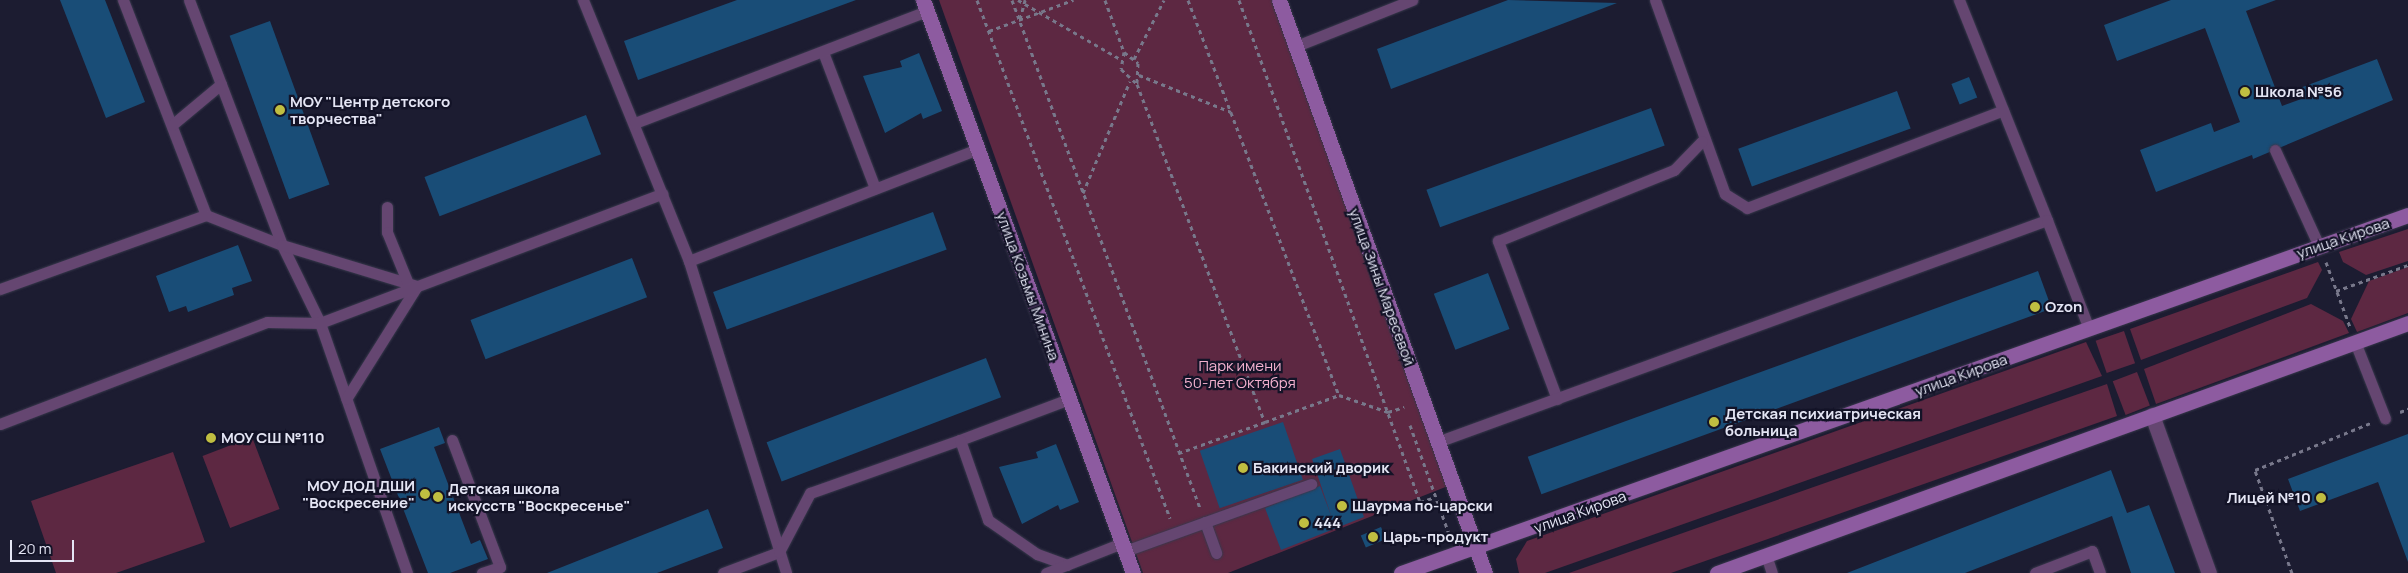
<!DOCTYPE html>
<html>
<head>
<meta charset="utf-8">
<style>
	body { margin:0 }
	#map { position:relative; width:2408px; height:573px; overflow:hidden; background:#1c1c31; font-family:Manrope,sans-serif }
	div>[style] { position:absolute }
	.green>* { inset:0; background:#5d2842; transform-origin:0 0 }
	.building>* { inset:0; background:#194d77; transform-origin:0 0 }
	.path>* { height:3px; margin-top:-1.5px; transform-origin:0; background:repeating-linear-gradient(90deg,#78788b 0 4px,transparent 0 8px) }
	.roads { filter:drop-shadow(0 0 1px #38384c) drop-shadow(0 0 1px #38384c) }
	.lane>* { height:11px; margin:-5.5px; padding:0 5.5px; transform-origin:5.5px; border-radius:5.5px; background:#654671 }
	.street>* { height:15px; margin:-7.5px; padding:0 7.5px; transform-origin:7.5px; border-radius:7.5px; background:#654671 }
	.secondary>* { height:15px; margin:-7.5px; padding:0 7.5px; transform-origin:7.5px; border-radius:7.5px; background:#8d5ba0 }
	.dots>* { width:14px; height:14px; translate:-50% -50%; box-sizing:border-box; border:2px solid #131327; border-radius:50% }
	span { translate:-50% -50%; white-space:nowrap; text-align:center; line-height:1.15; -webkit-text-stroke:4.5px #131327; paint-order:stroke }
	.poi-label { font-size:15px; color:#e4e5f4; font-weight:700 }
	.left { translate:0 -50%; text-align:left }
	.right { translate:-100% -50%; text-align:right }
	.street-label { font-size:15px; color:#e4e5f4 }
	.park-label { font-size:15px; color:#f4b1cf }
	.scale { position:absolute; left:10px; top:540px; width:64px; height:22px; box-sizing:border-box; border:2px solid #e4e5f4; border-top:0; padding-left:6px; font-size:15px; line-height:18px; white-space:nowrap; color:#e4e5f4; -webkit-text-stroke:4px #131327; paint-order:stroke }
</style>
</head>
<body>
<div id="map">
	<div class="green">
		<div style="clip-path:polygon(939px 0,1274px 0,1448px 486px,1228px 573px,1143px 573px)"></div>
		<div style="clip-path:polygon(2408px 229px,2408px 261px,2366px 275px,2343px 262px,2339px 252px)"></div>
		<div style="clip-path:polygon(2318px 262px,2322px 270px,2307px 298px,2141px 360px,2130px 329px)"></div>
		<div style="clip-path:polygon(2408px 267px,2408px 313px,2357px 332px,2351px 319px,2369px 281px)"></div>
		<div style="clip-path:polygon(2311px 304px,2343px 321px,2349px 333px,2156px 404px,2144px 369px)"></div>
		<div style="left:2124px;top:331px;width:34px;height:30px;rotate:71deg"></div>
		<div style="clip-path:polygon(2086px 342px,2102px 376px,1545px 573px,1519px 573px,1516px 559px,1527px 541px)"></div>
		<div style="left:2137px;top:372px;width:36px;height:26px;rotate:69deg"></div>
		<div style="clip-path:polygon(2107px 384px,2117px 416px,1671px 573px,1569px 573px)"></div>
		<div style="left:252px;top:437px;width:77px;height:53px;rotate:69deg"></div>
		<div style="clip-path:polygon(173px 452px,205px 542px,116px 573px,56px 573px,31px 501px)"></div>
	</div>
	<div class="building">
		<div style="clip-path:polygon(60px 0,105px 0,145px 102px,106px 118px)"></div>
		<div style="clip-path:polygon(737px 0,856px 0,638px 80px,624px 41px)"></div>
		<div style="clip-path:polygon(1508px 0,1617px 3px,1391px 89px,1377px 49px)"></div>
		<div style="clip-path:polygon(2171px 0,2276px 0,2246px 11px,2282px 106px,2304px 98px,2300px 88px,2377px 59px,2393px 100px,2253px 159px,2252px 155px,2156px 192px,2140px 150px,2211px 123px,2214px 132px,2240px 122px,2205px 28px,2117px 61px,2104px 25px)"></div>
		<div style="left:270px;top:21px;width:174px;height:43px;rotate:70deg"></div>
		<div style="clip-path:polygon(919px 53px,942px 111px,923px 119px,921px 113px,885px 133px,863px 76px,902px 67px,900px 61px)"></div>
		<div style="left:1969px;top:77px;width:22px;height:19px;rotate:68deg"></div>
		<div style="left:1897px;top:91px;width:40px;height:169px;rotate:70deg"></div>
		<div style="left:1651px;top:108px;width:40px;height:239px;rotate:70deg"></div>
		<div style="left:586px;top:115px;width:42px;height:173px;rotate:69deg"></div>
		<div style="left:933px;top:212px;width:40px;height:234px;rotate:70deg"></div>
		<div style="clip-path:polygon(238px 245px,252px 281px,232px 288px,234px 295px,188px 312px,186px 306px,169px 312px,156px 276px)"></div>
		<div style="left:632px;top:258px;width:42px;height:173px;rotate:69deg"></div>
		<div style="left:2038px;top:271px;width:40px;height:543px;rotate:70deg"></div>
		<div style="left:1488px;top:273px;width:60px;height:58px;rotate:69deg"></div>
		<div style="left:986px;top:358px;width:42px;height:235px;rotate:69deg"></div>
		<div style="left:1283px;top:422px;width:61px;height:88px;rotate:71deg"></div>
		<div style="clip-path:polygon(439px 427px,445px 443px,434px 447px,471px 544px,480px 540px,488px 559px,450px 573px,428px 573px,380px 449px)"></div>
		<div style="clip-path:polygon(2408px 434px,2408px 562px,2378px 482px,2300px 511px,2288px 479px)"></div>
		<div style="clip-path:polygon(1056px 444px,1079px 502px,1060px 510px,1058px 505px,1022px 524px,999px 467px,1038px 458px,1036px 452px)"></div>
		<div style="clip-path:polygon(1340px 449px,1364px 517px,1281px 550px,1265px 508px,1320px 486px,1332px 518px,1312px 459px)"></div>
		<div style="clip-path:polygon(2111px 470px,2127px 513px,2149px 505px,2175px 573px,2131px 573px,2112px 516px,1965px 573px,1847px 573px)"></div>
		<div style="clip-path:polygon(708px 509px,723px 548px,657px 573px,547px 573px)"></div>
		<div style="left:1381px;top:527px;width:13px;height:22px;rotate:67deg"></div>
	</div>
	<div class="path">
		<div style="left:977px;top:0;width:553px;rotate:69.57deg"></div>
		<div style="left:1012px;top:0;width:542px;rotate:69.69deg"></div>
		<div style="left:1018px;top:0;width:118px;rotate:30deg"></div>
		<div style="left:1105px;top:0;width:55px;rotate:69.9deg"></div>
		<div style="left:1124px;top:52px;width:18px;rotate:38deg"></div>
		<div style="left:1138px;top:63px;width:21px;rotate:93deg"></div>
		<div style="left:1137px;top:84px;width:361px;rotate:69.3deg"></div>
		<div style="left:1265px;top:422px;width:91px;rotate:160.2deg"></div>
		<div style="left:1188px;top:0;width:423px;rotate:69.1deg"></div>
		<div style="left:1239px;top:0;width:534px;rotate:70.17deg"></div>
		<div style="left:1420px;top:502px;width:16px;rotate:-18deg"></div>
		<div style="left:1020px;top:19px;width:20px;rotate:-75deg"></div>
		<div style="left:989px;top:31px;width:90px;rotate:-20.3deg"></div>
		<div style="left:1124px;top:52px;width:17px;rotate:100deg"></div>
		<div style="left:1121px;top:69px;width:22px;rotate:43deg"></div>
		<div style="left:1134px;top:59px;width:66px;rotate:-63deg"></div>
		<div style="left:1139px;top:75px;width:99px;rotate:21.9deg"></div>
		<div style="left:1083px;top:193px;width:121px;rotate:-67.2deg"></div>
		<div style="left:2326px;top:262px;width:69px;rotate:69.7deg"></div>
		<div style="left:2336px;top:291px;width:77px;rotate:-19.9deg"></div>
		<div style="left:2400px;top:412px;width:9px;rotate:-21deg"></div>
		<div style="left:1265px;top:422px;width:79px;rotate:-20deg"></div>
		<div style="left:1339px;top:395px;width:52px;rotate:19.1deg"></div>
		<div style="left:1388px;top:412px;width:17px;rotate:-17deg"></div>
		<div style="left:1410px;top:425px;width:119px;rotate:70.3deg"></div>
		<div style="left:2292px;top:573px;width:109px;rotate:-109.8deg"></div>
		<div style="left:2255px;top:470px;width:125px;rotate:-22.1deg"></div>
	</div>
	<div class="roads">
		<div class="lane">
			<div style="left:123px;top:0;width:230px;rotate:68.9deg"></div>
			<div style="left:206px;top:215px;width:82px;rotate:21.5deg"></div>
			<div style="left:282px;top:245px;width:87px;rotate:64deg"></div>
			<div style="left:320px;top:323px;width:265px;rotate:70.8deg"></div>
			<div style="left:189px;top:0;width:262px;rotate:69.2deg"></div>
			<div style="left:282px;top:245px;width:141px;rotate:16.9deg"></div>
			<div style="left:417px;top:286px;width:133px;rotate:122.1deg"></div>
			<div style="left:583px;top:0;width:282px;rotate:67.9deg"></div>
			<div style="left:689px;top:261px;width:327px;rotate:72.7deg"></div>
			<div style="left:1655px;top:0;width:206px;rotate:70.2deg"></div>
			<div style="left:1725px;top:194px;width:26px;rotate:32deg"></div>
			<div style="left:1747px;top:208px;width:274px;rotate:-20.9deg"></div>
			<div style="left:1959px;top:0;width:237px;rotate:68.2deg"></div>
			<div style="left:1296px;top:46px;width:125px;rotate:-21.6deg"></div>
			<div style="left:823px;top:52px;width:146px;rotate:69.1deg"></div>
			<div style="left:635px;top:123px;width:313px;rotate:-21deg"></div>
			<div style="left:172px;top:125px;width:64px;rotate:-39.9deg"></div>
			<div style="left:2275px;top:150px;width:106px;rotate:65.4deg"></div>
			<div style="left:387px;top:207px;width:25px;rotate:90deg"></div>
			<div style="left:387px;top:232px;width:58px;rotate:67.8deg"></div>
			<div style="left:689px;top:261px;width:310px;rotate:-21.2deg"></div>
			<div style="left:0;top:289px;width:219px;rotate:-19.8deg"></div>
			<div style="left:2355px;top:342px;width:82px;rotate:68.5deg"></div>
			<div style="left:1557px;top:399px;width:169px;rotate:-110.5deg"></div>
			<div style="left:1498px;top:241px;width:190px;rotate:-22deg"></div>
			<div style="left:1674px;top:170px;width:40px;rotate:-46deg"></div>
			<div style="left:0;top:424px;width:286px;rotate:-20.9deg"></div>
			<div style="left:267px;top:322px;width:53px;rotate:1.1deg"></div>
			<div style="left:320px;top:323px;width:366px;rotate:-20.7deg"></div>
			<div style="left:452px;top:440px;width:136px;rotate:69.3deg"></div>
			<div style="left:500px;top:567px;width:19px;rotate:162deg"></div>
			<div style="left:960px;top:440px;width:116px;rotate:-20.6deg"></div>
			<div style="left:1437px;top:442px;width:649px;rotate:-20deg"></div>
			<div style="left:2047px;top:220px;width:117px;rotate:68.9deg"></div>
			<div style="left:1205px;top:522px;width:33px;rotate:70deg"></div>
			<div style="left:1125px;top:551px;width:198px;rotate:-19.8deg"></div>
			<div style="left:1766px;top:555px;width:19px;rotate:72deg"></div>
			<div style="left:723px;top:573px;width:60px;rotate:-20.6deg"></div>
			<div style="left:779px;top:552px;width:67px;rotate:-62.3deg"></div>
			<div style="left:810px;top:493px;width:159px;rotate:-19.5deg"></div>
			<div style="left:960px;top:440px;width:85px;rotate:70.7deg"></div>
			<div style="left:988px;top:520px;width:60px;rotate:34.8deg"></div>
			<div style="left:1037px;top:554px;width:32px;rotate:20deg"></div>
			<div style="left:1046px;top:573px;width:82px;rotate:-21.5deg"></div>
			<div style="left:2035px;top:573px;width:61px;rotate:-21.1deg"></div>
			<div style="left:2092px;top:551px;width:23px;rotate:70deg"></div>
		</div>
		<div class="street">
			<div style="left:2152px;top:415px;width:168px;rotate:70.2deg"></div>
		</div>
		<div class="secondary">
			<div style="left:923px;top:0;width:610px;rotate:69.87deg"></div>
			<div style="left:1279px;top:0;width:609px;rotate:70.23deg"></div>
			<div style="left:1401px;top:573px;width:1069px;rotate:-19.57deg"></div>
			<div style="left:1717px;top:573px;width:735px;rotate:-19.89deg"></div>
		</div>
	</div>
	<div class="dots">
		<div style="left:2245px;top:92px;background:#c0be41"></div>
		<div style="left:280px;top:110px;background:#c0be41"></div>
		<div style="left:2035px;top:307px;background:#c0be41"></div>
		<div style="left:1714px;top:422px;background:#c0be41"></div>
		<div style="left:211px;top:438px;background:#c0be41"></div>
		<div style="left:1243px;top:468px;background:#c0be41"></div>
		<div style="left:425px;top:494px;background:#c0be41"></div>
		<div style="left:438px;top:497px;background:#c0be41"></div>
		<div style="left:2321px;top:498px;background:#c0be41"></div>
		<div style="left:1342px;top:506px;background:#c0be41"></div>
		<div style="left:1304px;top:523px;background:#c0be41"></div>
		<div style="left:1373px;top:537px;background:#c0be41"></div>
	</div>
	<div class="poi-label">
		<span class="left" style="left:2255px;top:92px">Школа №56</span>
		<span class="left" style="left:290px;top:110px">МОУ "Центр детского<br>творчества"</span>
		<span class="left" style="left:2045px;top:307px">Ozon</span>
		<span class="left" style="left:1725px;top:422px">Детская психиатрическая<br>больница</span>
		<span class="left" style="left:221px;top:438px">МОУ СШ №110</span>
		<span class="left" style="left:1253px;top:468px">Бакинский дворик</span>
		<span class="right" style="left:415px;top:494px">МОУ ДОД ДШИ<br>"Воскресение"</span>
		<span class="left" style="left:448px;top:497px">Детская школа<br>искусств "Воскресенье"</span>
		<span class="right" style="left:2311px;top:498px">Лицей №10</span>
		<span class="left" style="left:1352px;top:506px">Шаурма по-царски</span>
		<span class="left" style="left:1314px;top:523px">444</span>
		<span class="left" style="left:1383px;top:537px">Царь-продукт</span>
	</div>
	<div class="street-label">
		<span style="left:2343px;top:238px;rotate:-19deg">улица Кирова</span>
		<span style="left:1028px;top:286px;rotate:70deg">улица Козьмы Минина</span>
		<span style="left:1382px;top:287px;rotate:70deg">улица Зины Маресевой</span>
		<span style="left:1961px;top:375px;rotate:-20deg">улица Кирова</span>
		<span style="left:1580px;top:512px;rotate:-20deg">улица Кирова</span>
	</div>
	<div class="park-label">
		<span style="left:1240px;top:374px">Парк имени<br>50-лет Октября</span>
	</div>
	<div class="scale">20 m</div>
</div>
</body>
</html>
